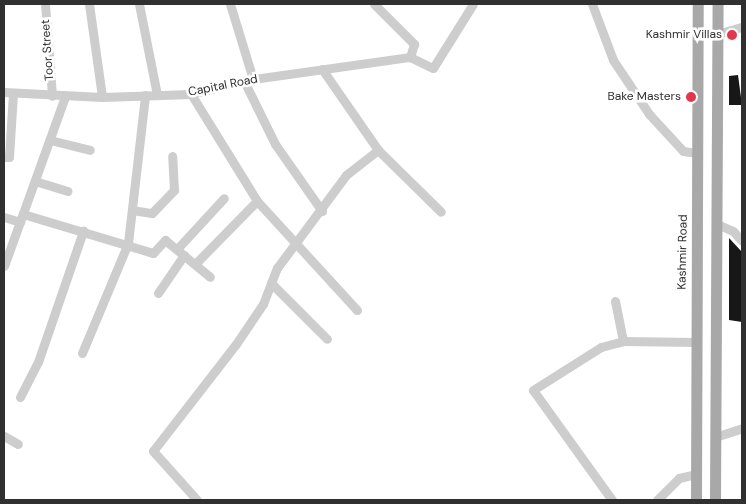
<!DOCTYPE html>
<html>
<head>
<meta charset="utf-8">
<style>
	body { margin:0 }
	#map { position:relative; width:746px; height:504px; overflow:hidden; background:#fff; font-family:"DM Sans",sans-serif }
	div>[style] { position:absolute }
	.building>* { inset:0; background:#171717 }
	.minor>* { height:9px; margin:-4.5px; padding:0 4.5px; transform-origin:4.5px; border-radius:4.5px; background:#cdcdcd }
	.major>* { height:11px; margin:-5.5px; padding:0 5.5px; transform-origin:5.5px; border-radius:5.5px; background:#a8a8a8 }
	.dots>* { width:14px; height:14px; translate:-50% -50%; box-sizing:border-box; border:2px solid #fff; border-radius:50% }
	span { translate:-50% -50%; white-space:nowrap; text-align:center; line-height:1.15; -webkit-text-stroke:5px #fff; paint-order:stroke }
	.poi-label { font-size:12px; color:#303030 }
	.right { translate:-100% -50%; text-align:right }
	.street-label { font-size:12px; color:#303030 }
	.frame { position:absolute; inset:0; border:5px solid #303030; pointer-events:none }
</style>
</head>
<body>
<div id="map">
	<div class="building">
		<div style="clip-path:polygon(738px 75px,742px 105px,729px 105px,729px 76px)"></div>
		<div style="clip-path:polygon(729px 238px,742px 252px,742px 322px,729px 320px)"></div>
	</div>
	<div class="minor">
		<div style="left:45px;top:4px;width:92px;rotate:85.6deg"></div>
		<div style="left:89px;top:4px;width:94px;rotate:82deg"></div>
		<div style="left:139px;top:4px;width:93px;rotate:78.8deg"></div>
		<div style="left:230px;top:4px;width:78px;rotate:73deg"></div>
		<div style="left:374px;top:4px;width:57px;rotate:45deg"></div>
		<div style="left:414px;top:44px;width:14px;rotate:107deg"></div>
		<div style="left:592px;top:4px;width:60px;rotate:69.4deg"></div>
		<div style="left:613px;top:60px;width:65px;rotate:56.3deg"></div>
		<div style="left:649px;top:114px;width:50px;rotate:47.4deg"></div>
		<div style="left:683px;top:151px;width:15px;rotate:8deg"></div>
		<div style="left:717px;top:34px;width:26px;rotate:-16deg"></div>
		<div style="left:410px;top:57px;width:25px;rotate:26deg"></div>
		<div style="left:433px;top:68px;width:75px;rotate:-58deg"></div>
		<div style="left:322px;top:69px;width:98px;rotate:55.3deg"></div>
		<div style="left:378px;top:150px;width:88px;rotate:44.5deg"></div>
		<div style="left:244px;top:81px;width:70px;rotate:63.8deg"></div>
		<div style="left:275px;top:144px;width:82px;rotate:55deg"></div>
		<div style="left:4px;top:92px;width:98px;rotate:2.9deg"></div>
		<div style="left:102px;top:97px;width:89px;rotate:-1.9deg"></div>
		<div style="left:191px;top:94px;width:64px;rotate:-13.6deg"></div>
		<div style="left:253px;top:79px;width:159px;rotate:-8deg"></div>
		<div style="left:191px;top:94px;width:126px;rotate:58.3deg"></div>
		<div style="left:257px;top:201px;width:148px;rotate:47.5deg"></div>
		<div style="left:50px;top:140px;width:41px;rotate:14deg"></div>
		<div style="left:4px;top:157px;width:5px"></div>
		<div style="left:9px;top:157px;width:64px;rotate:-86.4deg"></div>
		<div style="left:35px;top:181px;width:34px;rotate:17deg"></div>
		<div style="left:132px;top:210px;width:20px;rotate:9deg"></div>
		<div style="left:152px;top:213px;width:32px;rotate:-46deg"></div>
		<div style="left:174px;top:190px;width:34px;rotate:-93deg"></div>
		<div style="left:23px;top:214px;width:136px;rotate:16.7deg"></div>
		<div style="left:153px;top:253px;width:18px;rotate:-47deg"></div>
		<div style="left:165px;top:240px;width:58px;rotate:39.4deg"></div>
		<div style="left:4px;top:217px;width:17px;rotate:17deg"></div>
		<div style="left:717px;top:224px;width:17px;rotate:24deg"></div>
		<div style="left:733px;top:231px;width:13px;rotate:48deg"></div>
		<div style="left:177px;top:249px;width:69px;rotate:-47.3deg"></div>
		<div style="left:195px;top:264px;width:88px;rotate:-45.5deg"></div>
		<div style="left:4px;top:266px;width:180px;rotate:-70.2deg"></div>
		<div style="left:271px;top:283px;width:79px;rotate:45deg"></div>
		<div style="left:158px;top:293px;width:46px;rotate:-55.6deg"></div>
		<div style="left:615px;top:301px;width:41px;rotate:78.7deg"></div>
		<div style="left:82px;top:353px;width:119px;rotate:-67.3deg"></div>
		<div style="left:128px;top:243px;width:149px;rotate:-83.4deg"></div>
		<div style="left:20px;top:397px;width:39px;rotate:-63deg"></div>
		<div style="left:38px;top:362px;width:139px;rotate:-71deg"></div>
		<div style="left:4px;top:436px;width:16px;rotate:30deg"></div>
		<div style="left:715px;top:437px;width:28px;rotate:-18deg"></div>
		<div style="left:197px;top:500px;width:66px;rotate:-131.9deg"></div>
		<div style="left:153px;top:451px;width:135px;rotate:-52.2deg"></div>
		<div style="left:236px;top:344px;width:48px;rotate:-56deg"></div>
		<div style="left:263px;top:304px;width:39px;rotate:-69deg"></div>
		<div style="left:277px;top:268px;width:116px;rotate:-53.4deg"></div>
		<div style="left:346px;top:175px;width:41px;rotate:-38deg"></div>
		<div style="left:612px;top:500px;width:135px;rotate:-125.7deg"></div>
		<div style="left:533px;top:390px;width:80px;rotate:-32.3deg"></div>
		<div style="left:601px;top:347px;width:23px;rotate:-15deg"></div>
		<div style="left:623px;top:341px;width:73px;rotate:0.8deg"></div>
		<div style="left:657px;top:500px;width:31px;rotate:-45deg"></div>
		<div style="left:679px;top:478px;width:17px;rotate:-13deg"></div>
	</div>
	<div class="major">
		<div style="left:696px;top:500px;width:496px;rotate:-89.8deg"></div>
		<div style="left:715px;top:500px;width:496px;rotate:-89.7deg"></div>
	</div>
	<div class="dots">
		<div style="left:732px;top:35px;background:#e3354e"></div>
		<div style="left:691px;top:97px;background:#e3354e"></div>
	</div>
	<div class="poi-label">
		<span class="right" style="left:722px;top:35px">Kashmir Villas</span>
		<span class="right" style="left:681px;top:97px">Bake Masters</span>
	</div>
	<div class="street-label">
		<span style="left:48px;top:50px;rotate:-94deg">Toor Street</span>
		<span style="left:223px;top:86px;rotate:-11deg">Capital Road</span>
		<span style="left:683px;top:252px;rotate:-89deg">Kashmir Road</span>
	</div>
	<div class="frame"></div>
</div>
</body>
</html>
